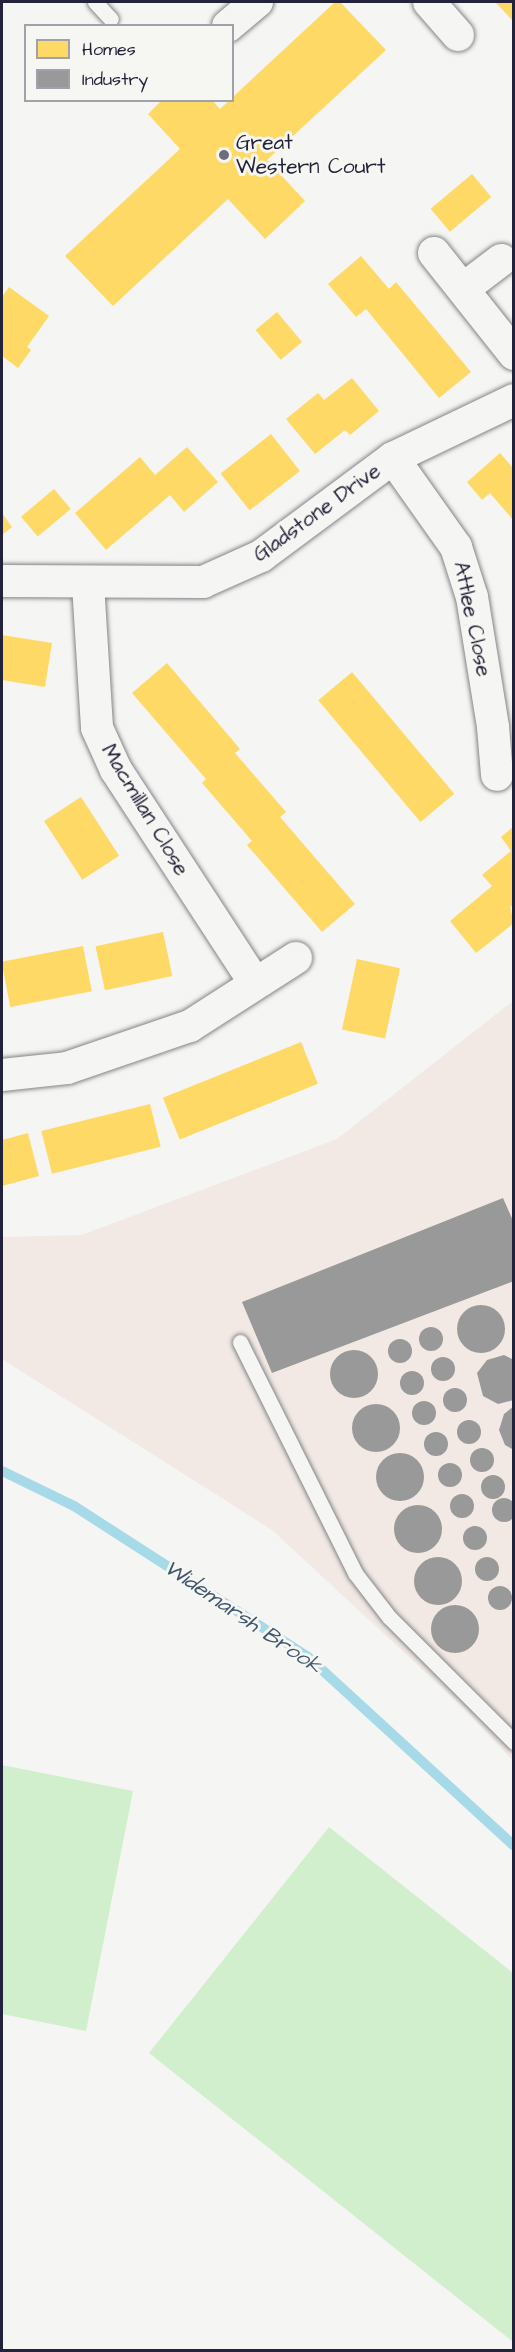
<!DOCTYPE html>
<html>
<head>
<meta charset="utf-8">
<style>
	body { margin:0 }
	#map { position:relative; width:515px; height:2352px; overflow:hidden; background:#f5f5f3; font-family:"Architects Daughter",sans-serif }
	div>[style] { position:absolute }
	.built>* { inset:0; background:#f2e9e4 }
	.green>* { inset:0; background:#d1efcc }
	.homes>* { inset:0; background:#ffd966; transform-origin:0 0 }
	.industry>* { inset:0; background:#999 }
	.round { border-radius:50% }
	.stream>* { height:10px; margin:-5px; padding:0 5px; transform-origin:5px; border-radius:5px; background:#a7dae9 }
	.roads { filter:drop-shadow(0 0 2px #858589) drop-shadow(0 0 2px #858589) }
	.lane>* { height:15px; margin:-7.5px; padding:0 7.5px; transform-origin:7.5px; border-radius:7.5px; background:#f5f5f3 }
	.street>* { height:32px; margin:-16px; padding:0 16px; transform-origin:16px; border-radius:16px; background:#f5f5f3 }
	.dots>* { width:16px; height:16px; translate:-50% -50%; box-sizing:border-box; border:3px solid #f6f6f2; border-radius:50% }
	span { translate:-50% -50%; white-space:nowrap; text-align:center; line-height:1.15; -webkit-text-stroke:6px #f6f6f2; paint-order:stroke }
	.poi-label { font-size:21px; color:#22223b }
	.left { translate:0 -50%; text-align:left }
	.street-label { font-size:21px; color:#22223b }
	.water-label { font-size:22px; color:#40566e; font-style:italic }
	.frame { position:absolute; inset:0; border:3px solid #22223b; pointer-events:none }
	.legend { position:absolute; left:24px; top:24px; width:210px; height:78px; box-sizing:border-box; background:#f6f6f2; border:2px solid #a1a1a9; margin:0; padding:8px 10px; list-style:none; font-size:18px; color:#22223b }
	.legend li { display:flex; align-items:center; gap:12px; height:30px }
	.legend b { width:30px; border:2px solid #a1a1a9 }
</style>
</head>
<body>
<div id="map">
	<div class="built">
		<div style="clip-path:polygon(513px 1001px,513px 1761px,465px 1709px,272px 1530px,2px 1359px,2px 1237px,82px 1235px,337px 1139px)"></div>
	</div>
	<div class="green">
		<div style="clip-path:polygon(2px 1765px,133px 1791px,86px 2031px,2px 2014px)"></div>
		<div style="clip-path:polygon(329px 1827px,513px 1973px,513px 2342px,149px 2053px)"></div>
	</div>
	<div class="homes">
		<div style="clip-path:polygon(335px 2px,340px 2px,386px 50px,267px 160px,305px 201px,265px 239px,228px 199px,113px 306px,65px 256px,180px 149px,148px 114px,162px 100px,212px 100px,220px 109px)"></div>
		<div style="clip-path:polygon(495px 2px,514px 2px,514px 22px)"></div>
		<div style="left:472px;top:174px;width:30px;height:54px;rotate:50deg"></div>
		<div style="clip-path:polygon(361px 256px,389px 289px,396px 282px,471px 372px,439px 398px,366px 309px,356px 317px,328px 284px)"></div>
		<div style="clip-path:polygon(9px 287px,49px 316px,27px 347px,31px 350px,18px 368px,2px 356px,2px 297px)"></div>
		<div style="left:277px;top:312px;width:39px;height:28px;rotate:50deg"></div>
		<div style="clip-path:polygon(352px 378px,379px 411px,350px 435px,345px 430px,315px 454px,286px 419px,318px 393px,324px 400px)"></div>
		<div style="left:271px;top:434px;width:47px;height:64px;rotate:52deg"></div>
		<div style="clip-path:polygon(187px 447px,218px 482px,184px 512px,170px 495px,106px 550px,75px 513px,140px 457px,155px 475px)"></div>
		<div style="clip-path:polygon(500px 453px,514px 469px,514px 521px,490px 493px,482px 500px,467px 482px)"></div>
		<div style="left:54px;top:489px;width:26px;height:43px;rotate:50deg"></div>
		<div style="clip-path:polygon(2px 513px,12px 527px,2px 535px)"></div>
		<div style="clip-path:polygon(2px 635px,52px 643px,45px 687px,2px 680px)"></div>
		<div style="clip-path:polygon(167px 663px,240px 749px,235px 753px,286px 812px,280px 817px,355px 904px,322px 932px,247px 845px,252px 841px,202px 783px,206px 779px,132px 693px)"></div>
		<div style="left:352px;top:672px;width:159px;height:44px;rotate:50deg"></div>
		<div style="left:81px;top:797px;width:70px;height:44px;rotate:57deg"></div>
		<div style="clip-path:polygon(514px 826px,514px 904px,510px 907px,514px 923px,476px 953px,450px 921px,492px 886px,482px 875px,511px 851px,501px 837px)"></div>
		<div style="left:163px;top:932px;width:45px;height:69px;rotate:78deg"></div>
		<div style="left:83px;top:946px;width:46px;height:83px;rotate:79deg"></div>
		<div style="left:357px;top:959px;width:44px;height:72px;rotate:12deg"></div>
		<div style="left:301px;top:1042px;width:45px;height:149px;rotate:68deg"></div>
		<div style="left:150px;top:1104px;width:44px;height:112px;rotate:76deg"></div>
		<div style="clip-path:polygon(28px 1133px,39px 1176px,2px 1186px,2px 1140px)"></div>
	</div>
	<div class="industry">
		<div style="clip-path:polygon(503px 1198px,514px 1223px,514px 1281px,272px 1373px,242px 1302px)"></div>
		<div class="round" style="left:457px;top:1305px;width:48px;height:48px"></div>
		<div class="round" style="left:419px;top:1327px;width:24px;height:24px"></div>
		<div class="round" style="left:388px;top:1339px;width:24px;height:24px"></div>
		<div class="round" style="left:330px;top:1350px;width:48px;height:48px"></div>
		<div style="clip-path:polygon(504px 1355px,514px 1360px,514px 1400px,498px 1404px,483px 1396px,477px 1373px,487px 1360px)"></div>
		<div class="round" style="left:431px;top:1357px;width:24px;height:24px"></div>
		<div class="round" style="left:400px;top:1371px;width:24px;height:24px"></div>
		<div class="round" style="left:443px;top:1388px;width:24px;height:24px"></div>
		<div class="round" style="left:412px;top:1401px;width:24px;height:24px"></div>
		<div class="round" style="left:352px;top:1404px;width:48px;height:48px"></div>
		<div style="clip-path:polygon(514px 1406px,514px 1450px,505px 1445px,499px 1430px,504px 1414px)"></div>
		<div class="round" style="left:457px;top:1420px;width:24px;height:24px"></div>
		<div class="round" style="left:424px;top:1432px;width:24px;height:24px"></div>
		<div class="round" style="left:470px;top:1448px;width:24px;height:24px"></div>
		<div class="round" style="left:376px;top:1453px;width:48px;height:48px"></div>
		<div class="round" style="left:438px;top:1463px;width:24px;height:24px"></div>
		<div class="round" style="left:481px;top:1475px;width:24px;height:24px"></div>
		<div class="round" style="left:450px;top:1494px;width:24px;height:24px"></div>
		<div class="round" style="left:492px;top:1498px;width:24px;height:24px"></div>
		<div class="round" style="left:394px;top:1505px;width:48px;height:48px"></div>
		<div class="round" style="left:463px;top:1526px;width:24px;height:24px"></div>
		<div class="round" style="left:475px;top:1557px;width:24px;height:24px"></div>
		<div class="round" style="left:414px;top:1557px;width:48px;height:48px"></div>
		<div class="round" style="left:488px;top:1586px;width:24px;height:24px"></div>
		<div class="round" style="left:431px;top:1605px;width:48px;height:48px"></div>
	</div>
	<div class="stream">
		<div style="left:2px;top:1471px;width:80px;rotate:25.9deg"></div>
		<div style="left:74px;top:1506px;width:278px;rotate:32.8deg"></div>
		<div style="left:308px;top:1657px;width:280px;rotate:42.5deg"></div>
	</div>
	<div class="roads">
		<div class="lane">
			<div style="left:95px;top:2px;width:23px;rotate:47deg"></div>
			<div style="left:240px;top:1342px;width:258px;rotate:63.5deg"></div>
			<div style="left:355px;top:1573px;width:56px;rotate:52.3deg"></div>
			<div style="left:389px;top:1617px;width:177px;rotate:45deg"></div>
		</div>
		<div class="street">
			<div style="left:429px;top:2px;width:44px;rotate:48.7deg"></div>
			<div style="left:228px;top:26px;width:38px;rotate:-40deg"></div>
			<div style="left:434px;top:253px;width:129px;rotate:51.6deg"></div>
			<div style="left:463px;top:289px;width:48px;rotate:-37.3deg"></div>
			<div style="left:393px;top:458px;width:109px;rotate:54.7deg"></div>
			<div style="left:456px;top:547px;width:52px;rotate:72.3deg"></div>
			<div style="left:472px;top:597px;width:132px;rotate:80.8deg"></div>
			<div style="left:493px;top:727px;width:48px;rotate:85.2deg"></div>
			<div style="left:2px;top:581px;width:201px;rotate:0.3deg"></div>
			<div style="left:203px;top:582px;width:64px;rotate:-24.1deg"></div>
			<div style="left:261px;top:556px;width:164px;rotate:-36.6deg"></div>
			<div style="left:393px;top:458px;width:134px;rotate:-25.6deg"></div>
			<div style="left:88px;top:584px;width:144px;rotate:86.4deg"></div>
			<div style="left:97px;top:728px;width:46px;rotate:65.7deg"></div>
			<div style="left:116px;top:770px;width:253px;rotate:56.9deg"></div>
			<div style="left:2px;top:1075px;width:65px;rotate:-6.1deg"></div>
			<div style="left:67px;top:1068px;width:130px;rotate:-18.9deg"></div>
			<div style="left:190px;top:1026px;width:126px;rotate:-32.7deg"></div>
		</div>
	</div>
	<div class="dots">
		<div style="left:224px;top:155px;background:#6c6c7b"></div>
	</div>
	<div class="poi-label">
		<span class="left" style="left:236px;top:155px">Great<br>Western Court</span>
	</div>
	<div class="street-label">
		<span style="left:317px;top:513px;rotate:-36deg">Gladstone Drive</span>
		<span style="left:472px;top:619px;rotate:78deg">Attlee Close</span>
		<span style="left:145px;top:810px;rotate:59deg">Macmillan Close</span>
	</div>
	<div class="water-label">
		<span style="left:243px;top:1617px;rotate:34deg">Widemarsh Brook</span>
	</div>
	<div class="frame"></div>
	<ul class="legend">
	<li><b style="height:16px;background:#ffd966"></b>Homes</li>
	<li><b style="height:16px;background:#999"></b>Industry</li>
	</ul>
</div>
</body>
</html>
